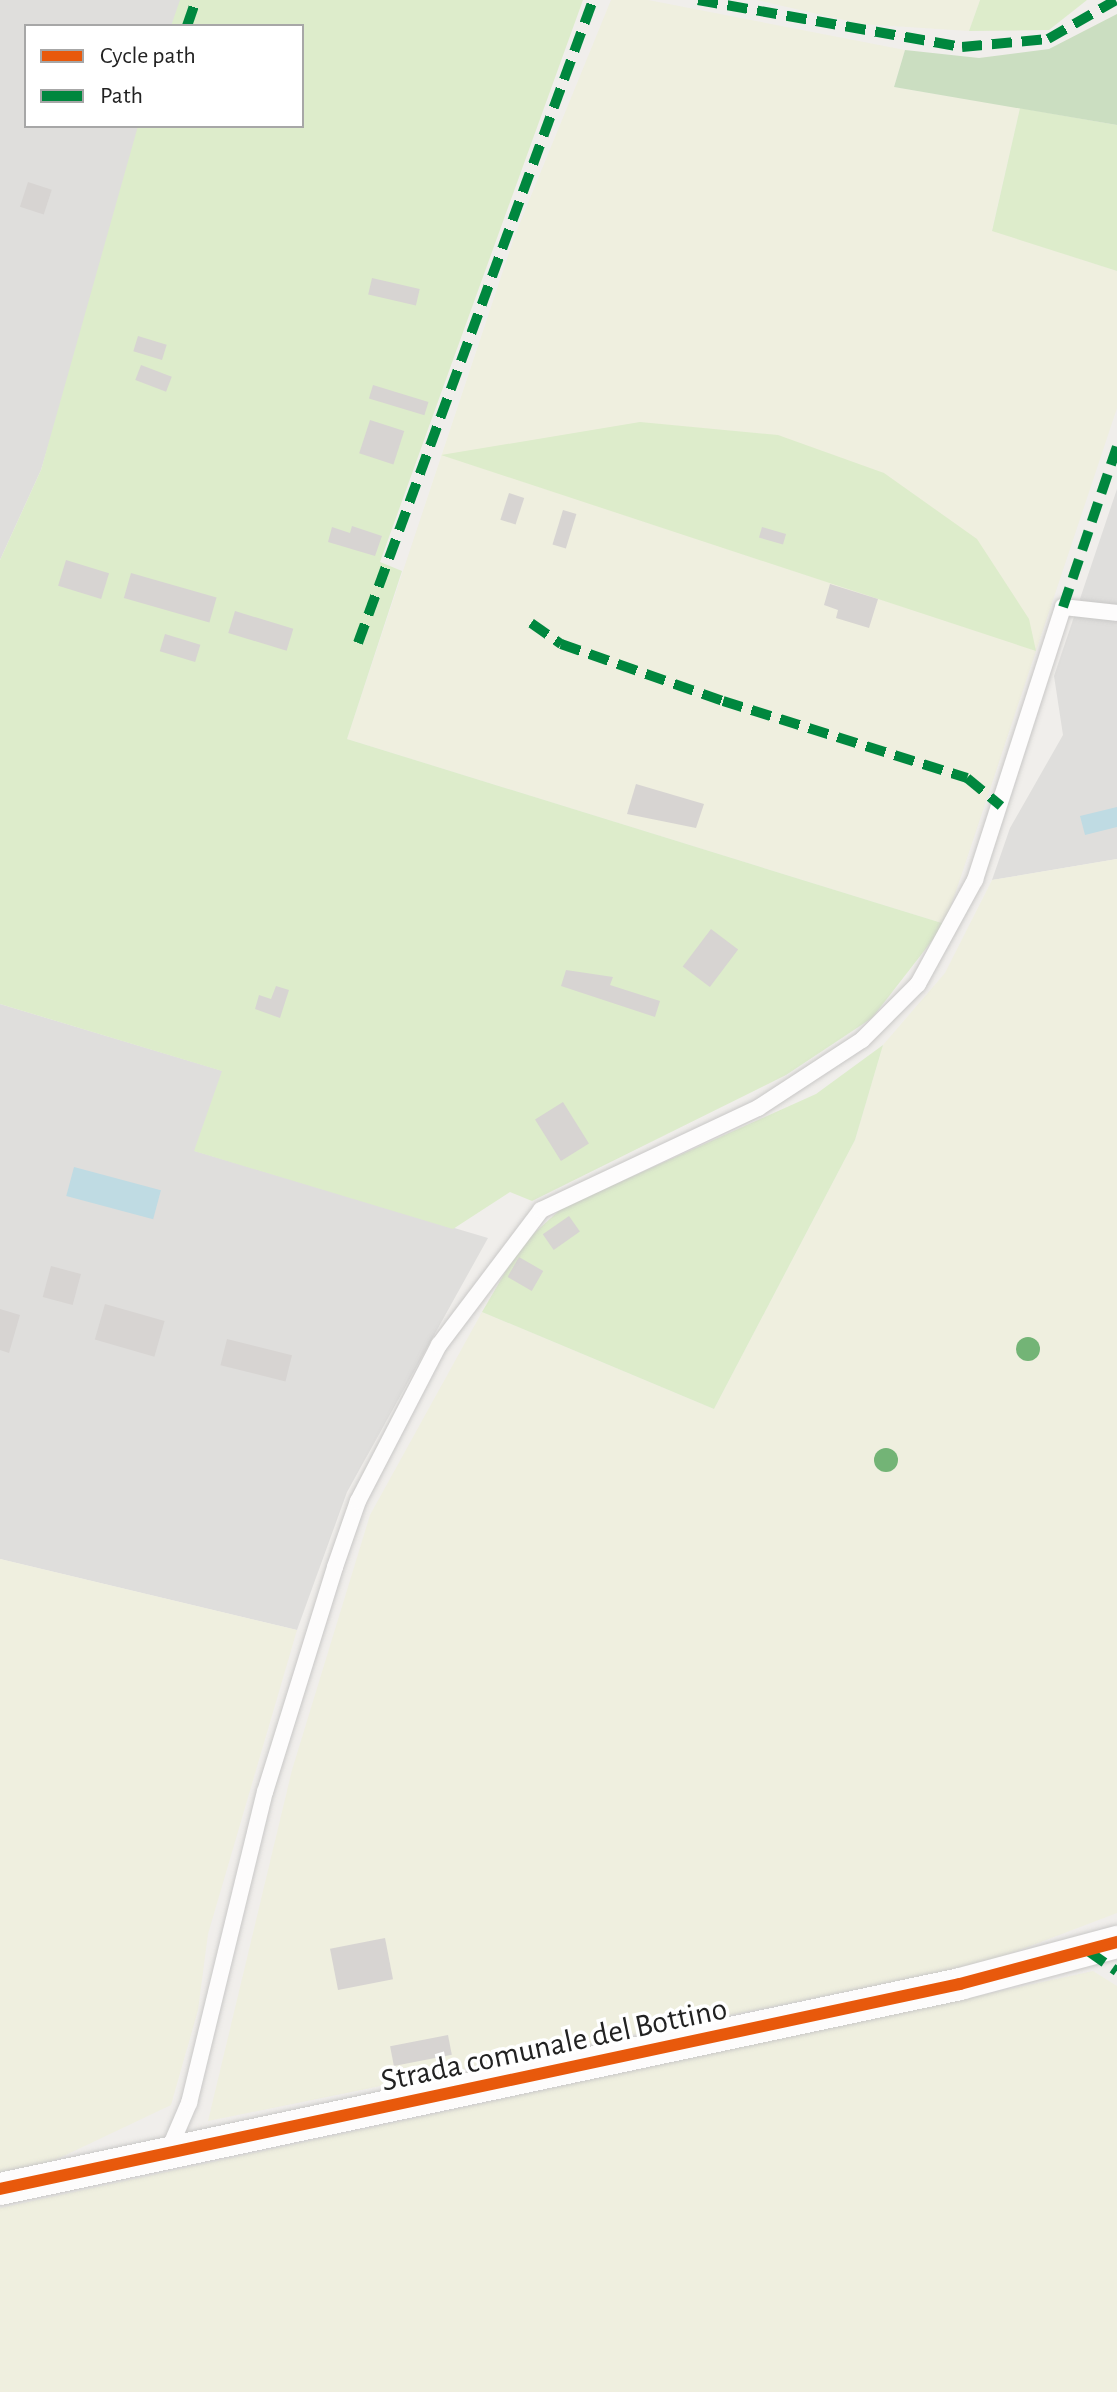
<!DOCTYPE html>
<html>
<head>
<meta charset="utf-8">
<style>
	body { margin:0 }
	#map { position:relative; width:1117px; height:2392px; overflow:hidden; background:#f0eeeb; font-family:"Alegreya Sans",sans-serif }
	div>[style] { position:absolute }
	.residential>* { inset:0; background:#dfdedc }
	.farmland>* { inset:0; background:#efefdf }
	.grass>* { inset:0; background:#ddeccb }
	.forest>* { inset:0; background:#cbdec1 }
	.water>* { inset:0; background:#bfdbe3; transform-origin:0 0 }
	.building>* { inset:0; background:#d7d4d2; transform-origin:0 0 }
	.roads { filter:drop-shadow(0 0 2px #c9c8c7) drop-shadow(0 0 2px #c9c8c7) }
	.service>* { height:16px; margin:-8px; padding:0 8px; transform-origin:8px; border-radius:8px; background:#fdfcfc }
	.minor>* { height:32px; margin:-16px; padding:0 16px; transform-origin:16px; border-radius:16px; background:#fdfcfc }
	.quiet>* { height:10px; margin-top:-5px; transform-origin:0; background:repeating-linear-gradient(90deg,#00873e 0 20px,transparent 0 30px) }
	.cycleway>* { height:12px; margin:-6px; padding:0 6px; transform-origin:6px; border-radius:6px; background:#e8590c }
	.trees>* { width:24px; height:24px; margin:-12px; border-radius:50%; background:#73b476 }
	span { translate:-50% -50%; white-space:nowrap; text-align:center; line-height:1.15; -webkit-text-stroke:7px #fff; paint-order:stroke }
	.street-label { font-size:32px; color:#222 }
	.legend { position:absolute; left:24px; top:24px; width:280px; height:104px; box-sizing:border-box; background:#fff; border:2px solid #a7a7a7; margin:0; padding:10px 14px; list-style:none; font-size:24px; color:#222 }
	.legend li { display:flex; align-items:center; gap:16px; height:40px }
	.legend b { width:40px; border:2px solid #a7a7a7 }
</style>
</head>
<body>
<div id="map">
	<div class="residential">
		<div style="clip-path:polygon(0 0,183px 0,175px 26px,26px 26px,26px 126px,145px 126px,41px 470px,0 560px)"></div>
		<div style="clip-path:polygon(1117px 489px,1117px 859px,992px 880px,1010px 828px,1063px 735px,1054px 676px)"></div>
		<div style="clip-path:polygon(0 1004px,223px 1071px,195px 1151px,488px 1238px,347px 1492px,297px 1630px,0 1559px)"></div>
	</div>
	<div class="farmland">
		<div style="clip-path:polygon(611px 0,648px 0,905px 50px,894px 87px,1020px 108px,992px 230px,1117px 271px,1117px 408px,945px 924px,347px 739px,515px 235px)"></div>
		<div style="clip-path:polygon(757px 0,980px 0,969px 31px,861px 24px)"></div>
		<div style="clip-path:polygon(1117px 859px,1117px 1913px,983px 1964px,208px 2121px,292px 1770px,370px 1515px,482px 1312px,714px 1409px,855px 1140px,883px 1045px,945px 973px,992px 880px)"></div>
		<div style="clip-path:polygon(0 1559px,297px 1630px,208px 1934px,198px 2010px,171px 2105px,51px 2162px,0 2172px)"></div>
		<div style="clip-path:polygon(1093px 1971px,1117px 1986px,1117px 2392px,0 2392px,0 2208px)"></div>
	</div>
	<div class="grass">
		<div style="clip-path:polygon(180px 0,583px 0,380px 562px,402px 571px,347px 739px,945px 924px,872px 1018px,786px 1075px,532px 1201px,510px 1192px,453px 1229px,194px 1151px,222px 1071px,0 1004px,0 560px,41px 470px,138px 126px,302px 126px,302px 26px,171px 26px)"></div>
		<div style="clip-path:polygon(980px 0,1087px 0,1049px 30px,969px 31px)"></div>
		<div style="clip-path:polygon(1020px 108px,1117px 125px,1117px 271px,992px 231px)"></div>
		<div style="clip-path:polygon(640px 422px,778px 435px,884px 473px,977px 539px,1029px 619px,1036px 651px,441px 455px)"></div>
		<div style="clip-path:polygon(883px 1045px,855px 1140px,714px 1409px,482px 1312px,521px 1245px,562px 1208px,816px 1094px)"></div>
	</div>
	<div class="forest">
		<div style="clip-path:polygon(1117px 14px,1117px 125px,894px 87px,905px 50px,979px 58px,1049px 49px)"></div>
	</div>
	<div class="water">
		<div style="clip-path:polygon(1117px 807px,1117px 827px,1085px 835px,1080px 816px)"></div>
		<div style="left:74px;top:1167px;width:90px;height:30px;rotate:15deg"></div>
	</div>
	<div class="building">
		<div style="left:28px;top:182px;width:25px;height:26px;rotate:18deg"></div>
		<div style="left:372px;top:278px;width:49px;height:17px;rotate:13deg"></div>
		<div style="left:138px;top:336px;width:30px;height:16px;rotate:17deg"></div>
		<div style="left:141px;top:365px;width:33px;height:16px;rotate:21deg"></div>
		<div style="left:373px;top:385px;width:58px;height:14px;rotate:17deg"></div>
		<div style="left:370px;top:420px;width:36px;height:35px;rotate:18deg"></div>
		<div style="left:509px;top:493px;width:16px;height:28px;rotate:18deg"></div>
		<div style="left:563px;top:510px;width:14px;height:36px;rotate:17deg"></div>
		<div style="clip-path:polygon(352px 526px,382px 536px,375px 556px,328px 542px,332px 527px,350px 533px)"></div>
		<div style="left:762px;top:527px;width:25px;height:11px;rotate:16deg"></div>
		<div style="left:66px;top:560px;width:45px;height:27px;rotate:17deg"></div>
		<div style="left:131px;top:573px;width:89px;height:26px;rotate:16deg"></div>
		<div style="clip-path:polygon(830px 584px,878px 599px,869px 628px,836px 618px,838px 610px,824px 605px)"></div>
		<div style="left:235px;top:611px;width:61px;height:23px;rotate:17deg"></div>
		<div style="left:165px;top:634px;width:37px;height:18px;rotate:17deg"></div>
		<div style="clip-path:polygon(636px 784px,704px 804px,696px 828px,627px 814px)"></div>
		<div style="left:711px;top:929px;width:34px;height:47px;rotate:37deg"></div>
		<div style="clip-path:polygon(566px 970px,613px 977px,610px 985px,660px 1001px,655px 1017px,561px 986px)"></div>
		<div style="clip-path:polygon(276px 986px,289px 990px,280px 1018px,255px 1009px,259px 995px,271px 999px)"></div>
		<div style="left:563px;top:1102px;width:49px;height:33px;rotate:58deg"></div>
		<div style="left:569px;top:1216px;width:19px;height:32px;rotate:55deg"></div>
		<div style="left:519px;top:1257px;width:28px;height:23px;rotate:30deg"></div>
		<div style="left:51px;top:1266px;width:31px;height:32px;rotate:15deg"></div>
		<div style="left:105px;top:1304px;width:62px;height:37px;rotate:16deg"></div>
		<div style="clip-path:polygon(0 1309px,20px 1315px,9px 1353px,0 1350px)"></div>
		<div style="left:227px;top:1339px;width:67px;height:27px;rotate:14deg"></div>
		<div style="left:385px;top:1938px;width:42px;height:56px;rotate:79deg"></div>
		<div style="left:448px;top:2035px;width:20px;height:59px;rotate:79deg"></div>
	</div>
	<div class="roads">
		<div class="service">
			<div style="left:167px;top:2154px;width:56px;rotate:-66.7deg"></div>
			<div style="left:189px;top:2103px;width:320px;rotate:-76.3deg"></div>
			<div style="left:265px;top:1792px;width:236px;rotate:-72.7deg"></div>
			<div style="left:335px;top:1567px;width:70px;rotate:-70.8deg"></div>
			<div style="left:358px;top:1501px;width:176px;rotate:-62.6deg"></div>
			<div style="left:439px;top:1345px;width:169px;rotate:-52.9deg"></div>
			<div style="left:541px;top:1210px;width:240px;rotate:-25.2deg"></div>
			<div style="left:758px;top:1108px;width:124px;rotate:-33.2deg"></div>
			<div style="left:862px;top:1040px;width:79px;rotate:-45deg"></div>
			<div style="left:918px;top:984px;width:119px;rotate:-61.3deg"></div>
			<div style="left:975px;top:880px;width:287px;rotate:-72.1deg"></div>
			<div style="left:1063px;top:607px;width:54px;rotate:6.3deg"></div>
		</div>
		<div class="minor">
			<div style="left:0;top:2189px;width:982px;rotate:-12.05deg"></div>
			<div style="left:960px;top:1984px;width:163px;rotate:-15deg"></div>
		</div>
	</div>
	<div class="quiet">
		<div style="left:698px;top:0;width:268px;rotate:10.1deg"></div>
		<div style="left:962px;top:47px;width:86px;rotate:-5.3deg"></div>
		<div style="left:1048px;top:39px;width:78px;rotate:-29.8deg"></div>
		<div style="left:187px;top:26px;width:28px;rotate:-71deg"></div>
		<div style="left:1063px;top:607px;width:169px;rotate:-71.4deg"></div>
		<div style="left:531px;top:623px;width:37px;rotate:35deg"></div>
		<div style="left:561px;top:644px;width:172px;rotate:19.4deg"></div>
		<div style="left:723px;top:701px;width:256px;rotate:17.5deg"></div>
		<div style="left:967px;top:778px;width:44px;rotate:39.5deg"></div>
		<div style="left:358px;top:643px;width:685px;rotate:-69.92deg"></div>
		<div style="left:1088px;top:1951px;width:35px;rotate:35deg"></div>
	</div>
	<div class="cycleway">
		<div style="left:0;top:2189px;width:982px;rotate:-12.05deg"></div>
		<div style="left:960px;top:1984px;width:163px;rotate:-15deg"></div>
	</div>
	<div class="trees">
		<div style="left:1028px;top:1349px"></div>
		<div style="left:886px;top:1460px"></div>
	</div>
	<div class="street-label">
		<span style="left:554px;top:2045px;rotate:-12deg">Strada comunale del Bottino</span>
	</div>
	<ul class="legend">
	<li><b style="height:10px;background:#e8590c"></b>Cycle path</li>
	<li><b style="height:10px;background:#00873e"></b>Path</li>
	</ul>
</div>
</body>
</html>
